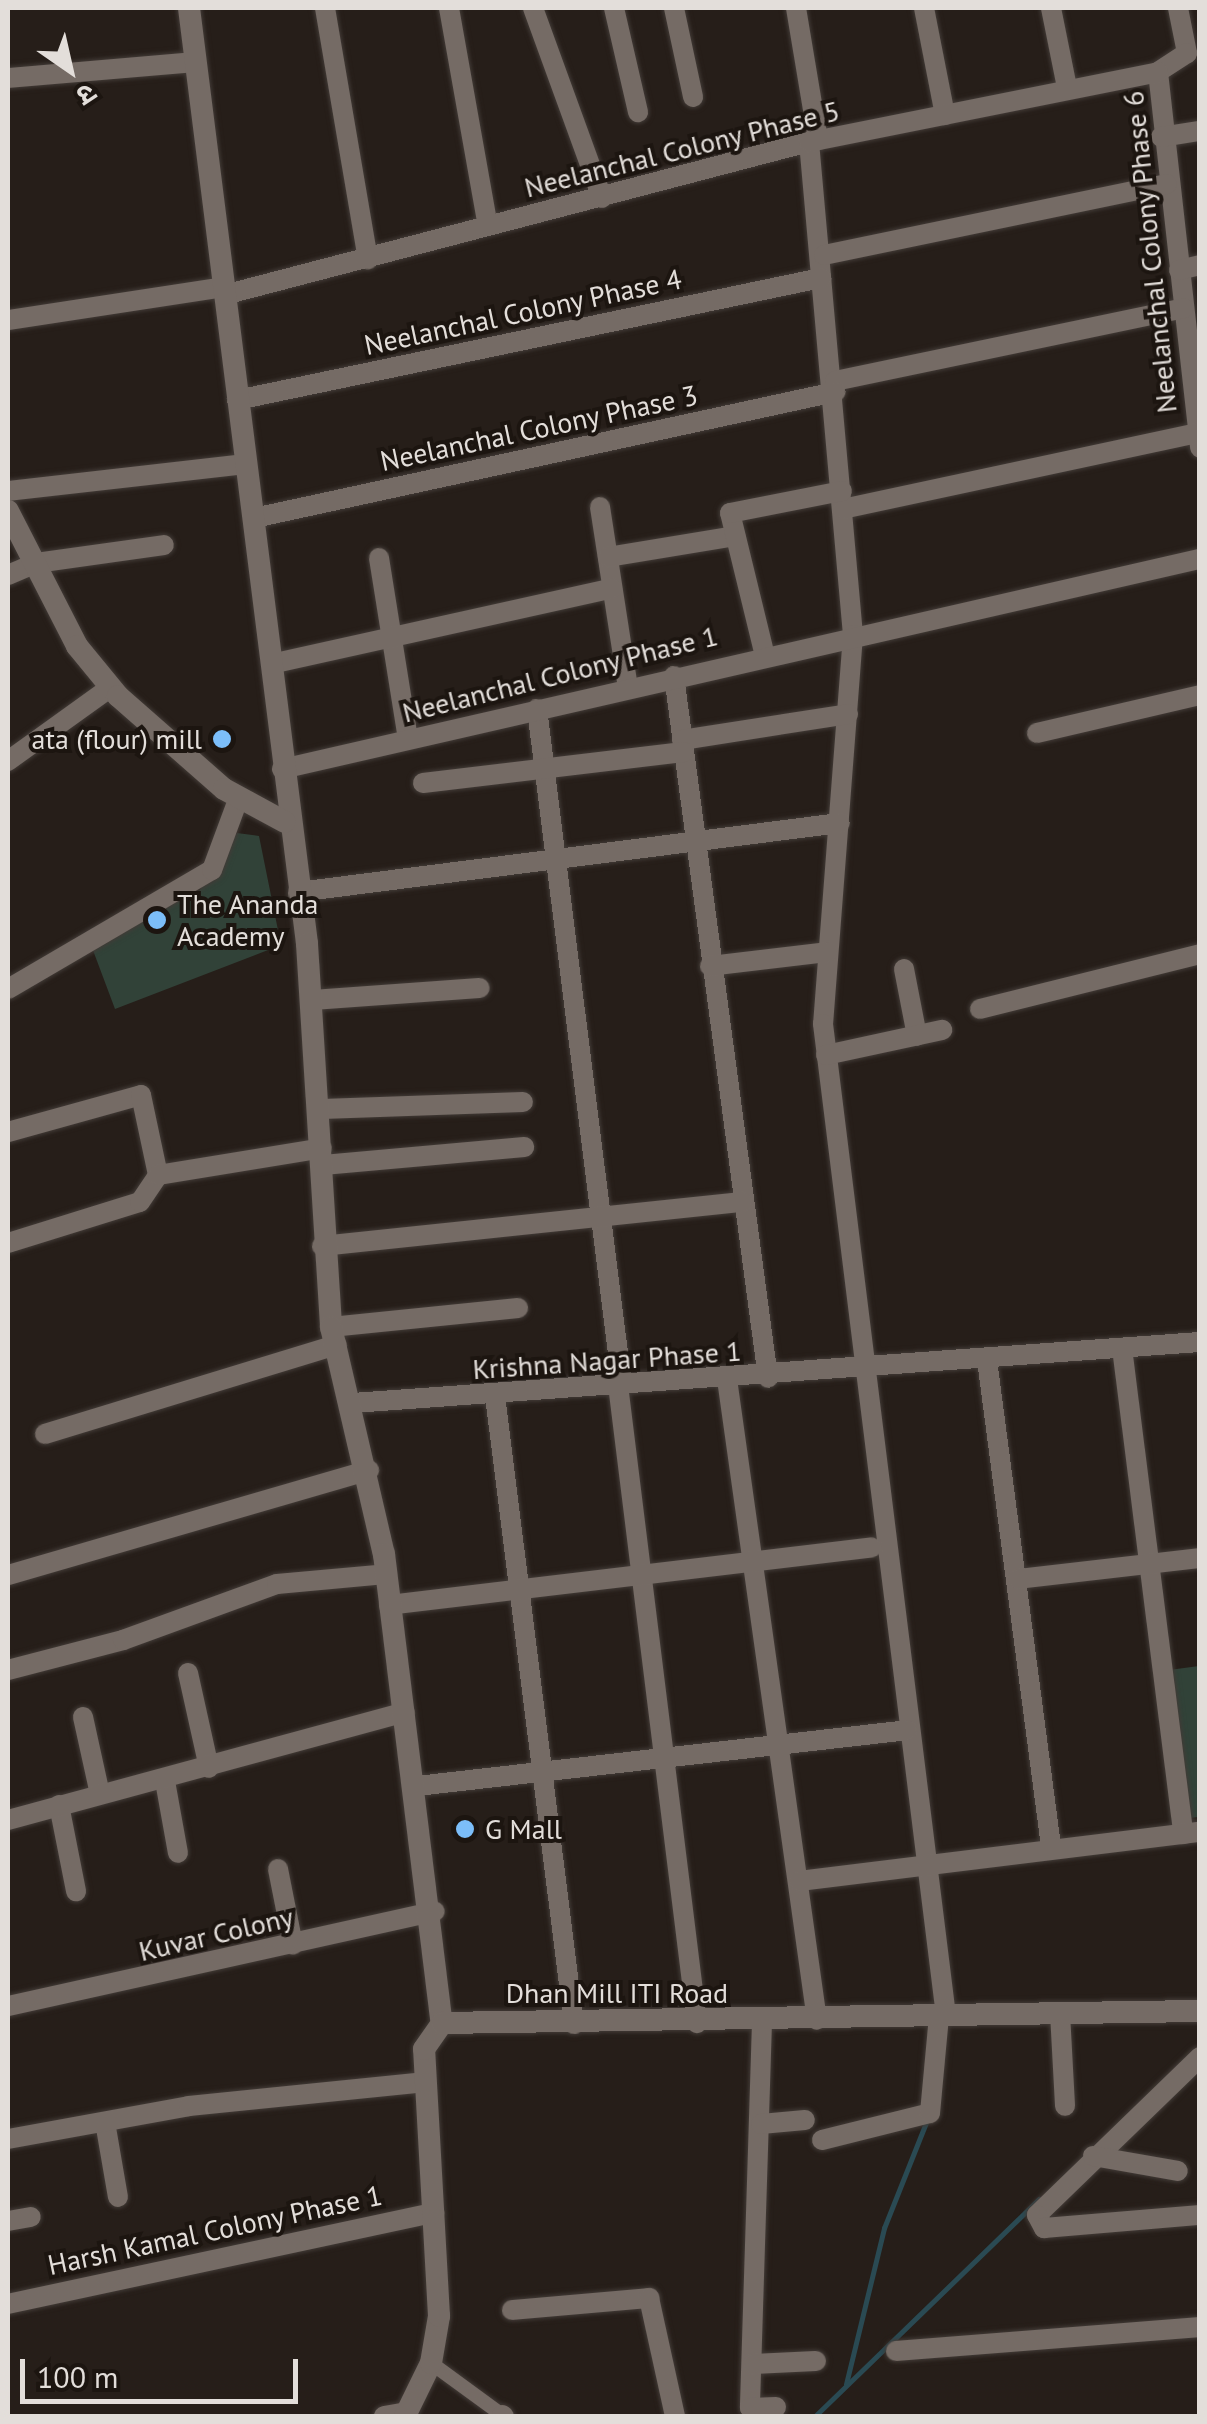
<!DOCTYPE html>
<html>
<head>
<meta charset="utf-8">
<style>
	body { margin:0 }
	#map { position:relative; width:1207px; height:2424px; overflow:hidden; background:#261e19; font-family:"PT Sans","Noto Sans Devanagari",sans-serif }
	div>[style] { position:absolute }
	.green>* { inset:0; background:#314238 }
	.stream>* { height:5px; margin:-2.5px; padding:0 2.5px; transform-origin:2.5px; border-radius:2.5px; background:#2a4a53 }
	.roads { filter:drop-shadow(0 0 2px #423b37) drop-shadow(0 0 2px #423b37) }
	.pedestrian>* { height:14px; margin:-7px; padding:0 7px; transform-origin:7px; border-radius:7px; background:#756b65 }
	.minor>* { height:20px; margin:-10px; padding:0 10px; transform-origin:10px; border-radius:10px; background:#756b65 }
	.tertiary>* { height:22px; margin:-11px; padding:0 11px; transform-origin:11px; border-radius:11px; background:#756b65 }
	.dots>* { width:28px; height:28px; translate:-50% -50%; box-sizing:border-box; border:5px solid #1c1510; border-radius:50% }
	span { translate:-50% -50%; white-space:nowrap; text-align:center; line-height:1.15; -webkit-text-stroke:8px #1c1510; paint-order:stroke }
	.street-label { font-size:28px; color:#e3deda }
	.poi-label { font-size:28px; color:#e3deda }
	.right { translate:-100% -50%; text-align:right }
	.left { translate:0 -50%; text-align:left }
	.frame { position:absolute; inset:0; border:10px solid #e3deda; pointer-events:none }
	.north { position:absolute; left:20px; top:20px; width:100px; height:100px; -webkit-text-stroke:8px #1c1510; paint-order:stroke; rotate:146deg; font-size:28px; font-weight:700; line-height:40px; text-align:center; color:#e3deda }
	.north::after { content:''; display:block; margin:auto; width:35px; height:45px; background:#e3deda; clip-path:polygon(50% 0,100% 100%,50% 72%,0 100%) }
	.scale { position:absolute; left:20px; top:2359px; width:278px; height:45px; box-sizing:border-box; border:5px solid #e3deda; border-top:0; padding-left:12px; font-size:30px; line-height:35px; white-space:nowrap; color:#e3deda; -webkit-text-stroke:8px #1c1510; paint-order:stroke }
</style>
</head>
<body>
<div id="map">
	<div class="green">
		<div style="clip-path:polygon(237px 833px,259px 836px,281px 945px,115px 1009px,91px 945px,199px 891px)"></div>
		<div style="clip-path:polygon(1199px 1666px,1199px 1817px,1189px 1818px,1169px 1670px)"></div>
	</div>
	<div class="stream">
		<div style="left:846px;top:2384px;width:161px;rotate:-76.3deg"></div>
		<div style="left:884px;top:2228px;width:116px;rotate:-68.3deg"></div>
		<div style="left:815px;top:2416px;width:312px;rotate:-44.1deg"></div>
	</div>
	<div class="roads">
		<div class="pedestrian">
			<div style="left:431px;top:2363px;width:88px;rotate:36.2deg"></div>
		</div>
		<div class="minor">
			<div style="left:325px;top:8px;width:255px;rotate:80.3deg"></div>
			<div style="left:449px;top:8px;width:221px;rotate:79.9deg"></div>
			<div style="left:533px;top:8px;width:202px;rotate:70deg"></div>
			<div style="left:614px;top:8px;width:107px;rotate:77deg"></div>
			<div style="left:674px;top:8px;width:91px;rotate:77.9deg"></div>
			<div style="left:796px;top:8px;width:134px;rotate:80.5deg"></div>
			<div style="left:924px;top:8px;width:109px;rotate:78.9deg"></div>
			<div style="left:1051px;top:8px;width:81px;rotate:78.6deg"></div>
			<div style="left:1178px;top:8px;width:46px;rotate:78.7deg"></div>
			<div style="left:1187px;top:53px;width:35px;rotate:147deg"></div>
			<div style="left:1158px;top:72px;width:378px;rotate:83.6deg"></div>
			<div style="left:8px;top:78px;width:187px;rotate:-4.9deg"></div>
			<div style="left:1161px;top:137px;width:39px;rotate:-9deg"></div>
			<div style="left:809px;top:142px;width:495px;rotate:84.9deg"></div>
			<div style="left:853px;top:635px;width:390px;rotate:94.4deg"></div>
			<div style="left:823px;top:1024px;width:1000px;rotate:82.93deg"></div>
			<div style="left:824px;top:255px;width:350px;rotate:-11.7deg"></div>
			<div style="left:1179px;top:270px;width:22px;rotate:-13deg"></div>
			<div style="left:224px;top:295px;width:605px;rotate:-14.66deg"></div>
			<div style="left:809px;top:142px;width:356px;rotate:-11.3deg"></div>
			<div style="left:8px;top:320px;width:218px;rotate:-8.7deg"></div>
			<div style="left:835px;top:381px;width:356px;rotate:-11.8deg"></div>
			<div style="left:237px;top:400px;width:597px;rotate:-11.8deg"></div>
			<div style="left:8px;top:491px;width:240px;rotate:-6.5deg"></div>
			<div style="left:600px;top:507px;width:183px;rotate:81.2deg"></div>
			<div style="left:843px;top:509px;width:362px;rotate:-12.1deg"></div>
			<div style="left:254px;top:518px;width:595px;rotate:-12.24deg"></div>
			<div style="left:608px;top:557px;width:129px;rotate:-9.4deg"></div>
			<div style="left:379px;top:558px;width:183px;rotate:80.9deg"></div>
			<div style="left:8px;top:575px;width:30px;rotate:-23deg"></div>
			<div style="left:36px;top:563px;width:129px;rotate:-8deg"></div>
			<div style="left:764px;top:652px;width:143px;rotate:-103.7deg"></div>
			<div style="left:730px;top:513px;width:114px;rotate:-11.1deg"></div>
			<div style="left:275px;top:663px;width:345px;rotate:-12.5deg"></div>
			<div style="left:674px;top:676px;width:708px;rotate:82.37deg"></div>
			<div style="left:537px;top:709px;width:681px;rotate:82.83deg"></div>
			<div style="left:1037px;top:733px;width:167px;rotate:-13.1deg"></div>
			<div style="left:682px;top:740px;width:168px;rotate:-8.9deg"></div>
			<div style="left:8px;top:761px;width:127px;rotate:-35.7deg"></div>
			<div style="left:282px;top:769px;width:942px;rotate:-12.89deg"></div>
			<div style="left:423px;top:783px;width:262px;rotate:-6.8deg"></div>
			<div style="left:298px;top:892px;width:546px;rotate:-7.26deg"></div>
			<div style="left:710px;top:966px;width:118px;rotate:-6.8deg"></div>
			<div style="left:904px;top:969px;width:68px;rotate:79deg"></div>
			<div style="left:8px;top:989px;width:236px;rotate:-30.3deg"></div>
			<div style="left:212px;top:870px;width:78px;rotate:-69.7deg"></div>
			<div style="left:312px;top:1000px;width:168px;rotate:-4.1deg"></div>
			<div style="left:980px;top:1009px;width:227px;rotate:-14deg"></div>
			<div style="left:826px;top:1055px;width:119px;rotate:-12.2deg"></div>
			<div style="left:322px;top:1109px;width:201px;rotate:-2deg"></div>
			<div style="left:8px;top:1132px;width:138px;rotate:-15.5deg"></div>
			<div style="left:141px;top:1095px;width:82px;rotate:78deg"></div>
			<div style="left:323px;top:1165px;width:202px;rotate:-5.1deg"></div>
			<div style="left:8px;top:1243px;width:138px;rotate:-17.3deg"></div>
			<div style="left:140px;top:1202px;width:32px;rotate:-56deg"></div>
			<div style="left:158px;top:1175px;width:166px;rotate:-9.3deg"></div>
			<div style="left:322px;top:1246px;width:422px;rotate:-6deg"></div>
			<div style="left:331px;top:1327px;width:188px;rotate:-5.8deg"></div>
			<div style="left:1122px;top:1348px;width:490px;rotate:82.8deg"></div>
			<div style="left:987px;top:1360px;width:493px;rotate:82.5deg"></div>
			<div style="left:727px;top:1379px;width:647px;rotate:82.01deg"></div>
			<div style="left:618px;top:1385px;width:643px;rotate:82.94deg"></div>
			<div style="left:495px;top:1396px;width:633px;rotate:82.83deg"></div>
			<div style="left:353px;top:1403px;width:849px;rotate:-4.12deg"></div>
			<div style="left:45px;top:1434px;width:305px;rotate:-17deg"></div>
			<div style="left:8px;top:1575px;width:376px;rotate:-16.2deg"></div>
			<div style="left:1018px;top:1579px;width:183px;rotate:-6.6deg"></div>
			<div style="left:389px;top:1605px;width:486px;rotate:-6.8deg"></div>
			<div style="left:8px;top:1670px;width:119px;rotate:-14.6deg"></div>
			<div style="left:123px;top:1640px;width:164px;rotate:-20deg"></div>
			<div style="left:277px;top:1584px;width:109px;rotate:-5.2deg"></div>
			<div style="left:188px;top:1673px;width:97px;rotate:77.5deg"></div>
			<div style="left:83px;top:1717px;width:79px;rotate:77.6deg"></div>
			<div style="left:165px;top:1781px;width:73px;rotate:79.8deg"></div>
			<div style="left:417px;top:1786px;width:493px;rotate:-6.5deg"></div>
			<div style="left:59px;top:1805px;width:88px;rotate:78.8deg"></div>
			<div style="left:8px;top:1820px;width:411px;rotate:-15.2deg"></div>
			<div style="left:278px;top:1869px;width:77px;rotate:78.8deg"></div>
			<div style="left:799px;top:1881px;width:404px;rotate:-7deg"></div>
			<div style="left:8px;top:2006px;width:437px;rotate:-12.5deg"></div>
			<div style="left:1060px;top:2013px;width:93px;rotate:86.9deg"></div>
			<div style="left:762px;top:2022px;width:386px;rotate:91.8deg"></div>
			<div style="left:750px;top:2408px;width:26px;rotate:-2deg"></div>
			<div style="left:1200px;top:2057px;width:227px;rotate:135.9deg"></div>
			<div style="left:1037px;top:2215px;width:15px;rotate:62deg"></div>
			<div style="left:1044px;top:2228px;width:157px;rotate:-4.8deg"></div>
			<div style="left:105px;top:2122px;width:76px;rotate:80.2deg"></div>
			<div style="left:761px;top:2124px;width:44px;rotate:-5.2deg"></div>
			<div style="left:8px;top:2139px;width:184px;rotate:-10.3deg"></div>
			<div style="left:189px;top:2106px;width:238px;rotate:-5.8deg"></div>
			<div style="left:822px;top:2140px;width:111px;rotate:-14deg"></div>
			<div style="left:930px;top:2113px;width:97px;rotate:-84.7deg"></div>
			<div style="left:1093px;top:2156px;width:86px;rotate:10deg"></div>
			<div style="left:8px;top:2221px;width:23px;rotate:-10deg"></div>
			<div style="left:8px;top:2304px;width:436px;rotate:-12.1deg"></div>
			<div style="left:512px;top:2310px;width:138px;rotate:-5deg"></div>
			<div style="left:649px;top:2298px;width:121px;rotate:77.6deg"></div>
			<div style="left:896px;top:2351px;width:305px;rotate:-4.5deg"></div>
			<div style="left:753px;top:2364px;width:63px;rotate:-2.7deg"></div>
			<div style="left:502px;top:2415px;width:2px;rotate:27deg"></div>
			<div style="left:384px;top:2416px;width:23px;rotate:-10deg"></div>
		</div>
		<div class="tertiary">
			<div style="left:189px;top:8px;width:943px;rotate:82.81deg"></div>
			<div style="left:307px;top:944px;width:384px;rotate:86.4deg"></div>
			<div style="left:331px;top:1327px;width:233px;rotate:76.9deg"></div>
			<div style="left:384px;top:1554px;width:473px;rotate:83deg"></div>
			<div style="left:8px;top:511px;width:152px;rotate:62.9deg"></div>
			<div style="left:77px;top:646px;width:65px;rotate:50.6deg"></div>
			<div style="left:118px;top:696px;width:141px;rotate:41.3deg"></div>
			<div style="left:224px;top:789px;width:69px;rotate:28.4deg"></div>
			<div style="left:405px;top:2416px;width:59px;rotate:-63.9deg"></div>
			<div style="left:431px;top:2363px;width:48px;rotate:-80.3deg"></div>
			<div style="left:439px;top:2316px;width:267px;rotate:-93.2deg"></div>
			<div style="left:424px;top:2049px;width:32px;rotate:-55deg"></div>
			<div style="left:442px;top:2023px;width:758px;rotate:-0.91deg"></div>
		</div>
	</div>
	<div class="dots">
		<div style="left:222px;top:739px;background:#7cbef9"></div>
		<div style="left:157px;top:920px;background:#7cbef9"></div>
		<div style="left:465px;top:1829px;background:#7cbef9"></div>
	</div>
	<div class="street-label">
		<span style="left:682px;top:149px;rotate:-14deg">Neelanchal Colony Phase 5</span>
		<span style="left:1150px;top:252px;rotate:-96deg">Neelanchal Colony Phase 6</span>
		<span style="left:523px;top:312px;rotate:-12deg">Neelanchal Colony Phase 4</span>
		<span style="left:539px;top:428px;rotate:-12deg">Neelanchal Colony Phase 3</span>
		<span style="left:560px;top:674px;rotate:-14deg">Neelanchal Colony Phase 1</span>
		<span style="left:607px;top:1360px;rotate:-4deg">Krishna Nagar Phase 1</span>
		<span style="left:216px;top:1934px;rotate:-13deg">Kuvar Colony</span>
		<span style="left:617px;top:1993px">Dhan Mill ITI Road</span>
		<span style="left:215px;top:2230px;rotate:-12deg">Harsh Kamal Colony Phase 1</span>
	</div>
	<div class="poi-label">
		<span class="right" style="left:202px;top:739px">ata (flour) mill</span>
		<span class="left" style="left:177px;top:920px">The Ananda<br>Academy</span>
		<span class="left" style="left:485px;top:1829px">G Mall</span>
	</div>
	<div class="frame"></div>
	<div class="north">उ</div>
	<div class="scale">100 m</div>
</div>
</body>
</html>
